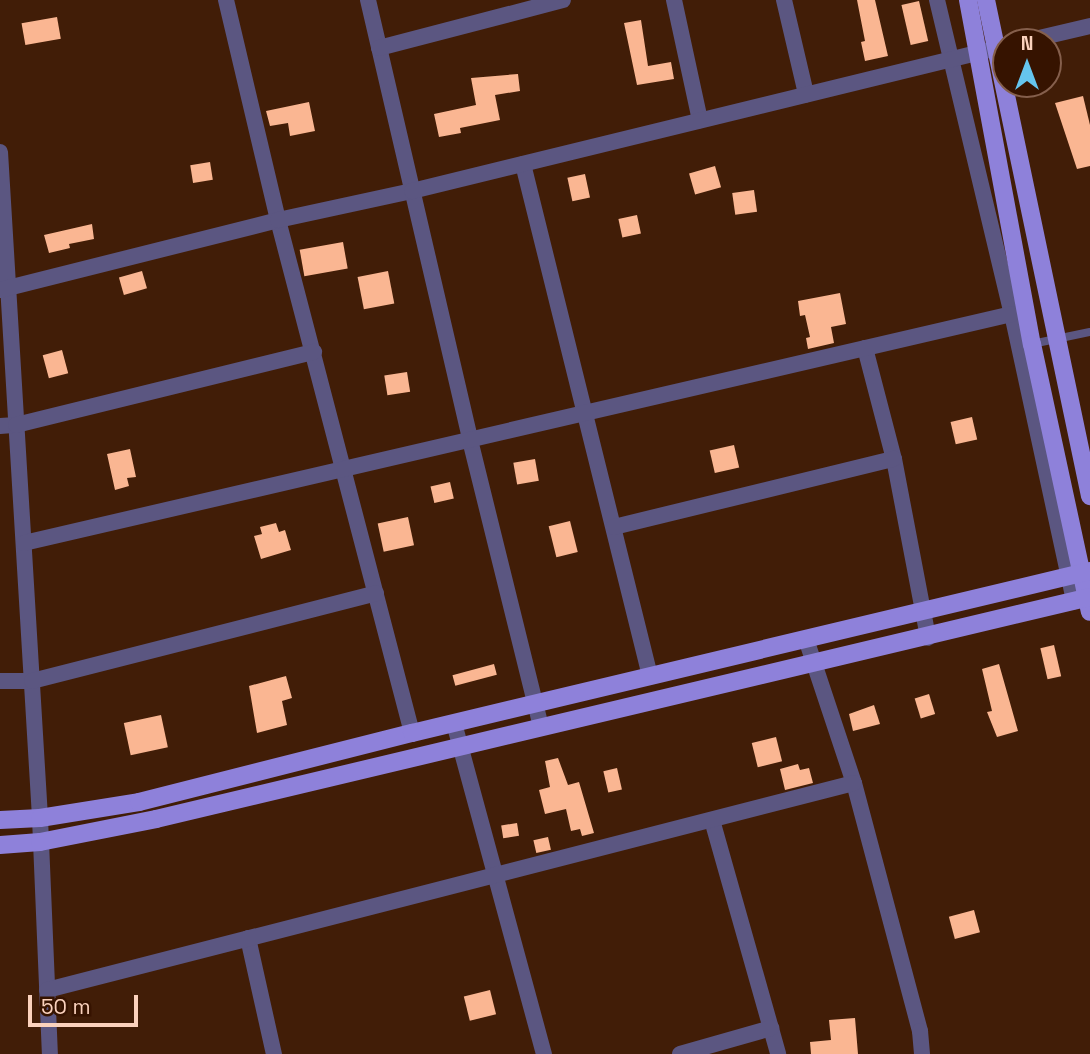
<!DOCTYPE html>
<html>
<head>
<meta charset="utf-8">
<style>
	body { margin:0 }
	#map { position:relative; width:1090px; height:1054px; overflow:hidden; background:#411d07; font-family:"Space Grotesk",sans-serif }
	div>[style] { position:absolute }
	.building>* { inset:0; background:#fab692; transform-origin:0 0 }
	.lane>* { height:8px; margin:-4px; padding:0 4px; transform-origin:4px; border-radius:4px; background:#5b5681 }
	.street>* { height:16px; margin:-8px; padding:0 8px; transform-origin:8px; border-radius:8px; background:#5b5681 }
	.primary>* { height:18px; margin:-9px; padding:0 9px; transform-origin:9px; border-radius:9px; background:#8e81da }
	span { translate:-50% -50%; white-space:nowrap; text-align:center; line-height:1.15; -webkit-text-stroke:7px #361300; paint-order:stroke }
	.north { position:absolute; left:992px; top:28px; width:70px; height:70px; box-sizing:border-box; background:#361300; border:2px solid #855f4c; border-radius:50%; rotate:0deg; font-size:19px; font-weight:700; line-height:28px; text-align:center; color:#fbd2bd }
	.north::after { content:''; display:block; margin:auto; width:24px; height:32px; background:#65c5ee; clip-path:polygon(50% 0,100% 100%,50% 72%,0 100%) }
	.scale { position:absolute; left:28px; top:995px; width:110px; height:32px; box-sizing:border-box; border:4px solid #fbd2bd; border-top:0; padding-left:9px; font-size:21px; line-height:24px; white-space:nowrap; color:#fbd2bd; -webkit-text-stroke:5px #361300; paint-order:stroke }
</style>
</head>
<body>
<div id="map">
	<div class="building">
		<div style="clip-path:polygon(857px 0,875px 0,888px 56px,865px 61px,861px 42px,865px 41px)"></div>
		<div style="left:919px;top:1px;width:41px;height:18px;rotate:77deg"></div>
		<div style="left:57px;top:17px;width:22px;height:36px;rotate:80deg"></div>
		<div style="clip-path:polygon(641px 20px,648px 66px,671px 62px,674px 79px,637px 85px,624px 23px)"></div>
		<div style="clip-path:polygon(518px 74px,520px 91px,495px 95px,500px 120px,460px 128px,461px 133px,439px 137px,434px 114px,476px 105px,471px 78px)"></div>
		<div style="clip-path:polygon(1083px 96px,1090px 125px,1090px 166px,1077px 169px,1055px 103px)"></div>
		<div style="clip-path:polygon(309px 102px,315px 131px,290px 136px,288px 123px,270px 126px,266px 111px)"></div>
		<div style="left:210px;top:162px;width:18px;height:20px;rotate:81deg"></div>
		<div style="left:715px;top:166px;width:22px;height:27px;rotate:74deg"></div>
		<div style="left:585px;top:174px;width:24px;height:18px;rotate:78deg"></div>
		<div style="left:754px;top:190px;width:22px;height:22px;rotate:82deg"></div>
		<div style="left:637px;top:215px;width:19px;height:19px;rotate:78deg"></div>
		<div style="clip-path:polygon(92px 224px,94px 239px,69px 244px,70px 248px,49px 253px,44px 235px)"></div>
		<div style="left:343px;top:242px;width:27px;height:44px;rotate:80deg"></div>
		<div style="left:142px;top:271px;width:18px;height:24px;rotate:74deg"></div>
		<div style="left:388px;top:271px;width:33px;height:31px;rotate:79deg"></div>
		<div style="clip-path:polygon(840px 293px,846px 324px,831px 327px,834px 343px,808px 349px,806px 338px,810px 337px,805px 315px,800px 316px,798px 301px)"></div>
		<div style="left:62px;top:350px;width:24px;height:20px;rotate:75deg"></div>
		<div style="left:407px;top:372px;width:20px;height:23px;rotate:81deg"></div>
		<div style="left:972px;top:417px;width:23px;height:22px;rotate:77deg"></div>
		<div style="left:734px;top:445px;width:23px;height:25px;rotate:77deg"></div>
		<div style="clip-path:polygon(130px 449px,136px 477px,127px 478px,129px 486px,115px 490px,107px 454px)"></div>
		<div style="left:535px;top:459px;width:22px;height:22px;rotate:80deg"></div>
		<div style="left:450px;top:482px;width:17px;height:20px;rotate:77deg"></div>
		<div style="left:408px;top:517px;width:29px;height:31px;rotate:78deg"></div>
		<div style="left:570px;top:521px;width:32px;height:22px;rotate:76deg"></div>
		<div style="clip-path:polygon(276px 523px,279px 532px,285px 530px,291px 550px,261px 559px,254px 536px,262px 534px,260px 527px)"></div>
		<div style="left:1054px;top:645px;width:32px;height:14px;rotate:77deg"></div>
		<div style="left:494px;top:664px;width:11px;height:43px;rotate:75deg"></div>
		<div style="clip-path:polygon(999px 664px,1018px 731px,997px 737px,987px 712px,992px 711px,982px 669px)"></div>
		<div style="clip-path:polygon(286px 676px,292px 698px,282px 701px,287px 725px,257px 733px,249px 686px)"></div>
		<div style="left:929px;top:694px;width:21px;height:15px;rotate:73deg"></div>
		<div style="clip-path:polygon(874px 705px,880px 724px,853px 731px,849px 714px)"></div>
		<div style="left:161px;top:715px;width:33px;height:38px;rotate:78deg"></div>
		<div style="left:776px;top:737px;width:25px;height:25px;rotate:76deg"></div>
		<div style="clip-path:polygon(558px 758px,568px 785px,579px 782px,594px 833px,582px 836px,580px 829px,571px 831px,566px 809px,545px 814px,539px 790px,550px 787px,545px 761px)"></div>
		<div style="clip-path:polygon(798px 764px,800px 770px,809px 768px,813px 783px,785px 790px,780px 769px)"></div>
		<div style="left:617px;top:768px;width:22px;height:14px;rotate:77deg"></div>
		<div style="left:517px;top:823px;width:13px;height:16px;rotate:81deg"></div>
		<div style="left:548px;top:837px;width:13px;height:15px;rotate:77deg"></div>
		<div style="left:974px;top:910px;width:23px;height:26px;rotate:75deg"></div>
		<div style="left:490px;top:990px;width:25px;height:27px;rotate:76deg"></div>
		<div style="clip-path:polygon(855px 1018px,858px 1054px,811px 1054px,810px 1042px,831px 1040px,829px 1020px)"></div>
	</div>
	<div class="lane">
		<div style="left:1032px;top:344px;width:59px;rotate:-11.7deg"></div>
	</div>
	<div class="street">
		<div style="left:226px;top:0;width:226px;rotate:76.7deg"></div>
		<div style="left:278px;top:220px;width:530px;rotate:75.36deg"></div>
		<div style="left:368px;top:0;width:452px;rotate:76.9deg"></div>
		<div style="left:470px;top:440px;width:295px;rotate:76.1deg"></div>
		<div style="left:674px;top:0;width:123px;rotate:77.8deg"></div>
		<div style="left:784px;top:0;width:97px;rotate:76.8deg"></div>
		<div style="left:937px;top:0;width:323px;rotate:76.6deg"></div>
		<div style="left:1012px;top:314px;width:294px;rotate:77.8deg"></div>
		<div style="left:1022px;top:42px;width:70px;rotate:-13.2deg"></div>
		<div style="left:379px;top:48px;width:190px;rotate:-14.6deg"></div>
		<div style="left:0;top:152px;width:667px;rotate:86.56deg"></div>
		<div style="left:40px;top:818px;width:236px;rotate:87.6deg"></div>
		<div style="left:523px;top:164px;width:528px;rotate:76.07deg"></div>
		<div style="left:0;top:290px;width:287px;rotate:-14.1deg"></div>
		<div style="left:278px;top:220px;width:137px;rotate:-12.2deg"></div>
		<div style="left:412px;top:191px;width:611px;rotate:-13.72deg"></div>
		<div style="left:865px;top:348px;width:115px;rotate:75.4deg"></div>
		<div style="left:894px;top:459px;width:182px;rotate:79.2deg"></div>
		<div style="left:0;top:426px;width:16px;rotate:-4deg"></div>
		<div style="left:16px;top:425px;width:307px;rotate:-13.8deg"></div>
		<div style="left:614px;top:527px;width:288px;rotate:-13.7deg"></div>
		<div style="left:24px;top:543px;width:1014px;rotate:-13.05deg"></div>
		<div style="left:806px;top:639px;width:152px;rotate:71.6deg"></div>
		<div style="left:854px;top:783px;width:257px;rotate:75.1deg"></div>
		<div style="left:920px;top:1031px;width:23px;rotate:85deg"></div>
		<div style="left:0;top:681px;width:32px"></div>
		<div style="left:32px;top:681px;width:355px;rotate:-14.3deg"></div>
		<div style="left:454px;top:723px;width:343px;rotate:74.8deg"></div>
		<div style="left:712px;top:820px;width:243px;rotate:74.2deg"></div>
		<div style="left:248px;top:938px;width:119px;rotate:77.4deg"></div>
		<div style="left:47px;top:990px;width:833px;rotate:-14.39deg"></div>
		<div style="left:680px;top:1054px;width:95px;rotate:-15.9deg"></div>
	</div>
	<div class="primary">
		<div style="left:968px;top:0;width:350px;rotate:79.5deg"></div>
		<div style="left:1032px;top:344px;width:274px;rotate:77.8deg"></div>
		<div style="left:986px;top:0;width:507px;rotate:78.16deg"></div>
		<div style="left:0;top:820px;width:40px;rotate:-2.9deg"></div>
		<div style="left:40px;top:818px;width:100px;rotate:-9.2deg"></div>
		<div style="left:139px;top:802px;width:282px;rotate:-14.2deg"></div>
		<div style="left:412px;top:733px;width:697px;rotate:-13.44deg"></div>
		<div style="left:0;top:845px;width:40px;rotate:-4.3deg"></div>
		<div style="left:40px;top:842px;width:118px;rotate:-11.2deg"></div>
		<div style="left:156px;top:819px;width:960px;rotate:-13.37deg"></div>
	</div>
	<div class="north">N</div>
	<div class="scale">50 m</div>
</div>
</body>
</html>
